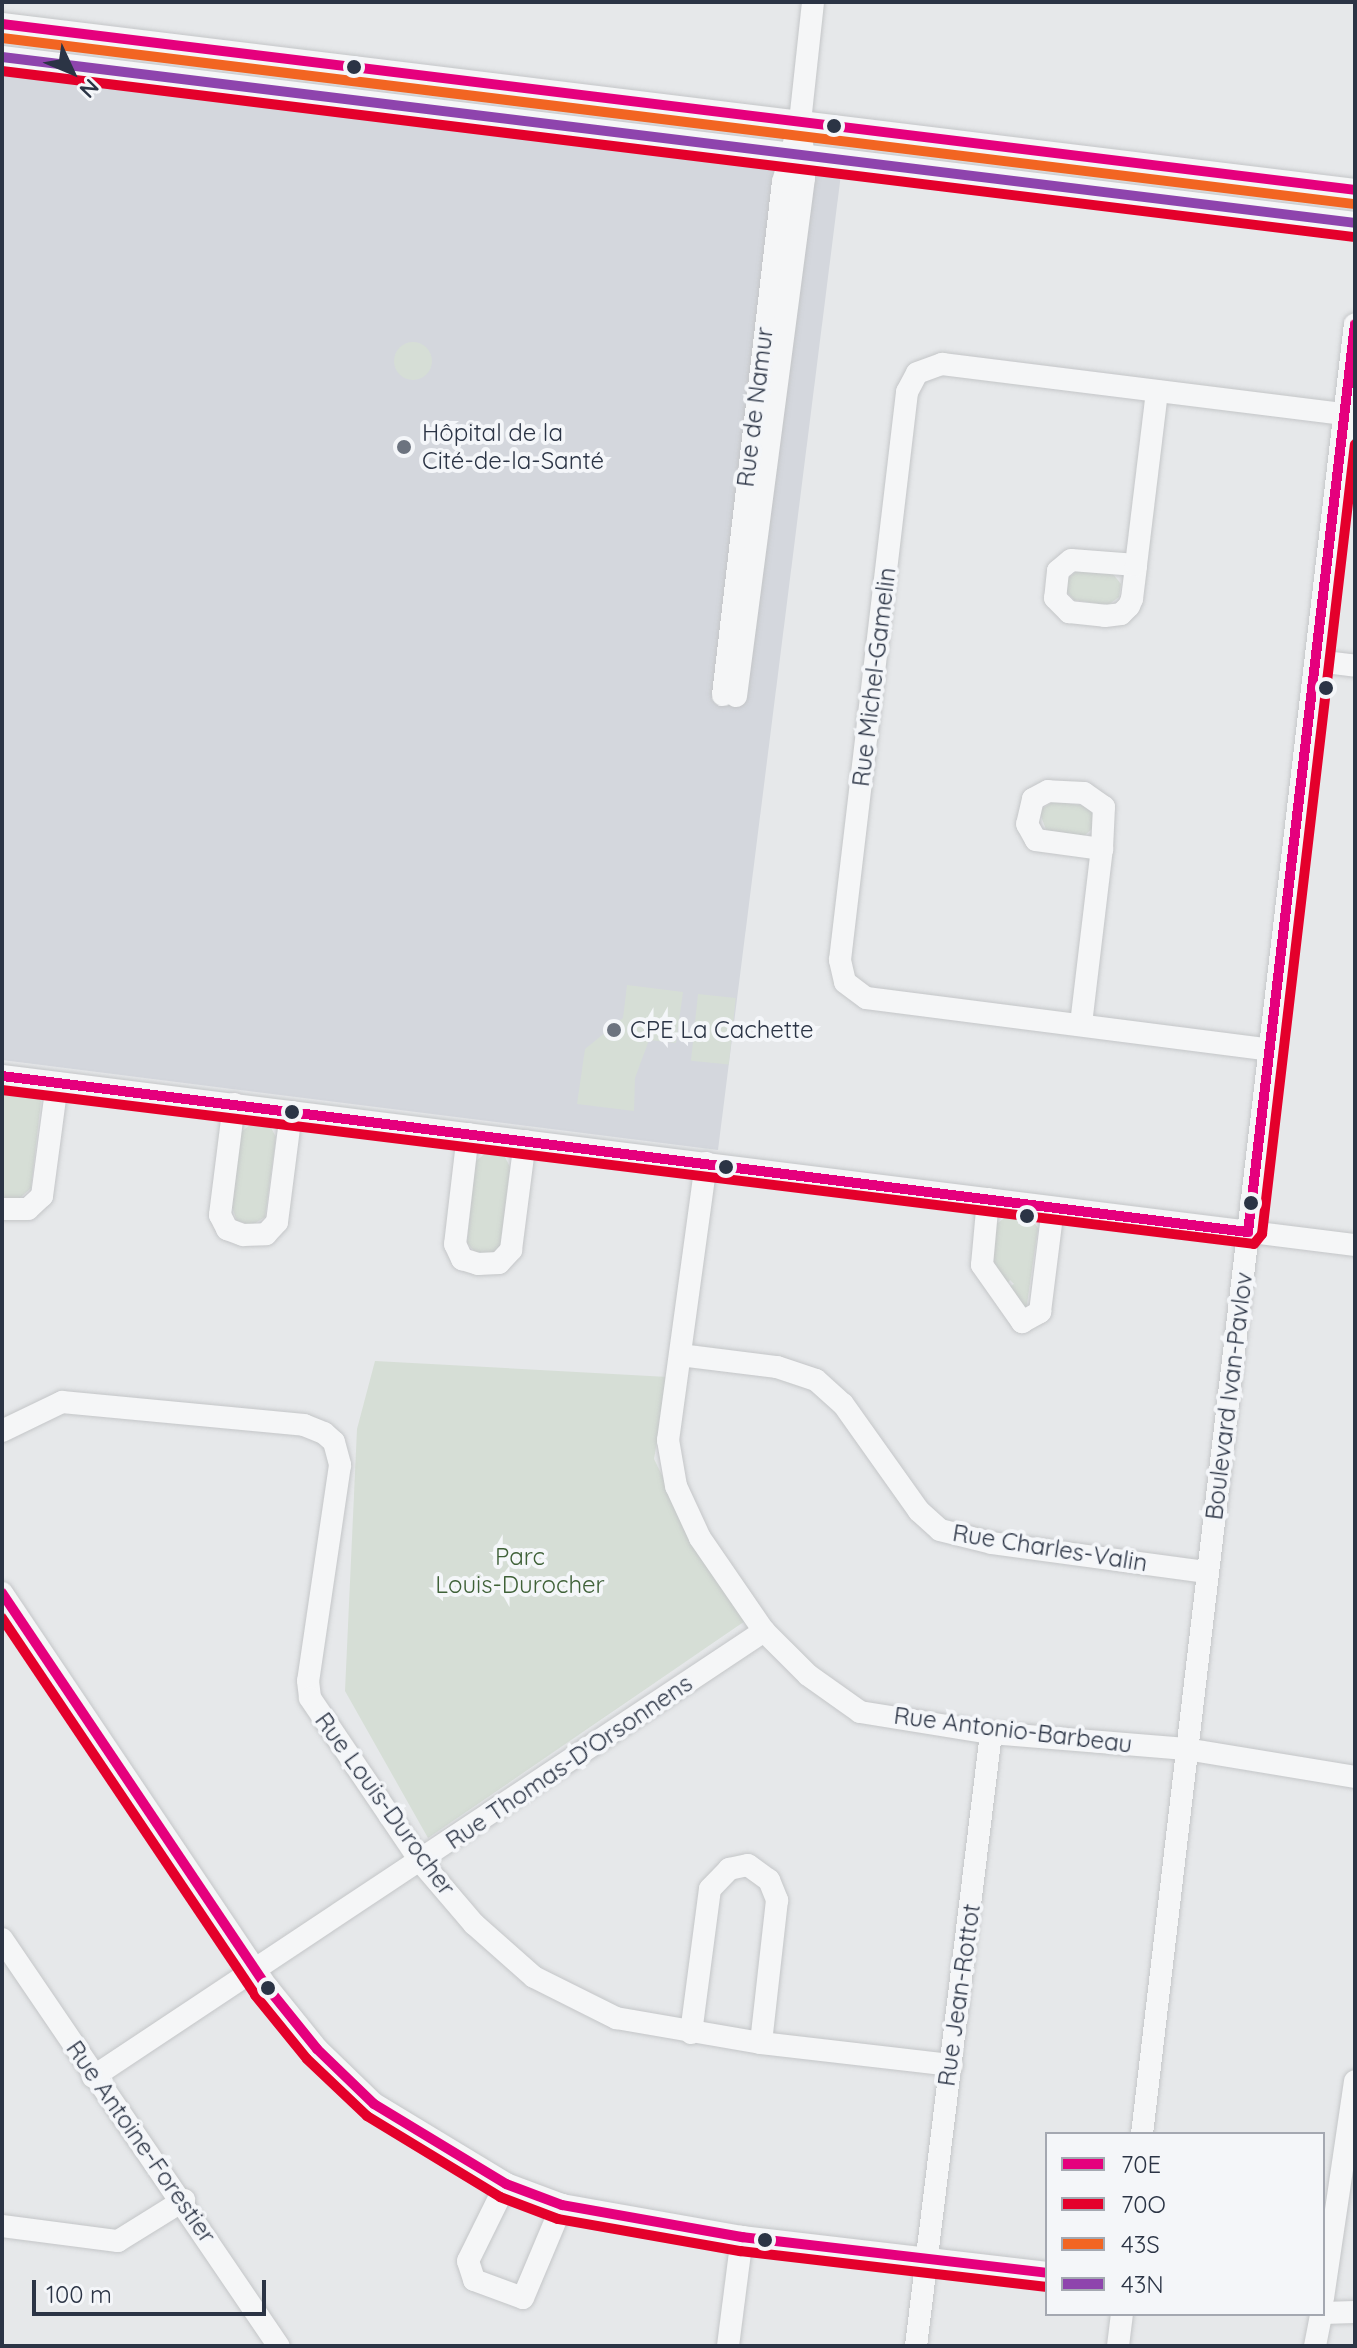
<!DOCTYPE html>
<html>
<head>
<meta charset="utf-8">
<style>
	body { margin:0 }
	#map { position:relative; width:1357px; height:2348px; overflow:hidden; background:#e6e8ea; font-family:Quicksand,sans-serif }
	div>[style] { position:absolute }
	.built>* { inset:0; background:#d4d7dd }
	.green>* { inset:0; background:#d6ded6; transform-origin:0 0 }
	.round { border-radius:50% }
	.roads { filter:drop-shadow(0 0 2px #c4c6c8) drop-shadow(0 0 2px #c4c6c8) }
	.minor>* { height:22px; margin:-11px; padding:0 11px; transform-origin:11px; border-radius:11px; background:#f5f6f7 }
	.bus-1>* { height:10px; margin:-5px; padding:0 5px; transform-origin:5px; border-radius:5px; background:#e5007d }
	.bus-2>* { height:10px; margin:-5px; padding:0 5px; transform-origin:5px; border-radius:5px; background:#e4002b }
	.bus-3>* { height:10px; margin:-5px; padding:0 5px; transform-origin:5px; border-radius:5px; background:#f26522 }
	.bus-4>* { height:10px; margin:-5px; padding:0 5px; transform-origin:5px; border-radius:5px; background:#8e44ad }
	.dots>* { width:22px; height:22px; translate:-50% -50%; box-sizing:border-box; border:4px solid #f4f6f9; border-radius:50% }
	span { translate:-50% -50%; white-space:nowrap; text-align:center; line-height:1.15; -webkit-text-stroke:8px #f4f6f9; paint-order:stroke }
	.street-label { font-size:24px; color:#2b3445 }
	.poi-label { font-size:24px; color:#2b3445 }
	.left { translate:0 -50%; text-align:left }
	.park-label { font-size:24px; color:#3f6138 }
	.frame { position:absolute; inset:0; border:4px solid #2b3445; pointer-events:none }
	.legend { position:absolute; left:1045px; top:2132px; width:280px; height:184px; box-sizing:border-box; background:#f4f6f9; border:2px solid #a4a8b1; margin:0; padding:10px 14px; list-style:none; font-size:24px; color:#2b3445 }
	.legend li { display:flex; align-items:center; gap:16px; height:40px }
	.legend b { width:40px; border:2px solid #a4a8b1 }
	.north { position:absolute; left:32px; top:32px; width:80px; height:80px; -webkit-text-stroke:6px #f4f6f9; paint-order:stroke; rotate:134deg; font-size:22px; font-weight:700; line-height:32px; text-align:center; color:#2b3445 }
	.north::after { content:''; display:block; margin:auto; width:28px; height:36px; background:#2b3445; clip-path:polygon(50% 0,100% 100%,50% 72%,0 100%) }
	.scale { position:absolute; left:32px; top:2280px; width:234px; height:36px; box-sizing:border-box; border:4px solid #2b3445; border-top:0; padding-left:10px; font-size:24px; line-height:28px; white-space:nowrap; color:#2b3445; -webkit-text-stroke:6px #f4f6f9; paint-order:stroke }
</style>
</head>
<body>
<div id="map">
	<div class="built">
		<div style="clip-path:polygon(2px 72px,841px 174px,718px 1150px,2px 1060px)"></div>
	</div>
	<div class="green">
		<div class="round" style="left:394px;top:342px;width:38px;height:38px"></div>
		<div style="clip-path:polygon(1077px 571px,1113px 574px,1121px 584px,1119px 597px,1108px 605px,1074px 600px,1066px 591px,1067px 579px)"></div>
		<div style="clip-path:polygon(1054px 801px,1085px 806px,1093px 814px,1093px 828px,1084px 836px,1047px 832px,1039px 811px)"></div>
		<div style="clip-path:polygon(627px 985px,683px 992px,676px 1043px,649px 1040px,635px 1078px,634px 1111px,577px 1104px,585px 1049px,623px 1018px)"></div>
		<div style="left:698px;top:994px;width:38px;height:67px;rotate:6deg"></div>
		<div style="clip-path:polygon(2px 1089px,31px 1093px,41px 1101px,31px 1188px,20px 1198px,2px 1198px)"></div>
		<div style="clip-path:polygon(254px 1122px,269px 1124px,276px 1137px,265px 1217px,252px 1225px,237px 1221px,232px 1207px,241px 1132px)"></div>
		<div style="clip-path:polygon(488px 1151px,504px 1155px,510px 1167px,500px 1247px,492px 1254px,476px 1253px,467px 1243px,475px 1162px)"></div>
		<div style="clip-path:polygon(1007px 1216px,1018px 1217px,1018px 1224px,1033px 1221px,1038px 1228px,1026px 1311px,1009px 1287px,1014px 1284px,1010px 1280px,1007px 1284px,993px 1263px,995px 1225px)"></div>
		<div style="clip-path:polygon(375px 1361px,668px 1377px,654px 1459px,694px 1540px,748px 1619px,428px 1838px,345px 1691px,357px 1429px)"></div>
	</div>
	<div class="roads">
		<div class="minor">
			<div style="left:2px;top:24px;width:1363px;rotate:6.99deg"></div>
			<div style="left:2px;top:57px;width:1363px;rotate:6.99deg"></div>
			<div style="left:1136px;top:565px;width:65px;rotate:-175.6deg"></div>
			<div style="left:1071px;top:560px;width:17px;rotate:140deg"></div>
			<div style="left:1058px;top:571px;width:27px;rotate:96deg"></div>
			<div style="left:1055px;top:598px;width:20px;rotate:45deg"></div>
			<div style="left:1069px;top:612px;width:36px;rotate:6deg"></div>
			<div style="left:1105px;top:616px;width:16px;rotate:-7deg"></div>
			<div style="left:1121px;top:614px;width:11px;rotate:-45deg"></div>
			<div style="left:1129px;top:606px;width:8px;rotate:-67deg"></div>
			<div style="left:1132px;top:599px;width:34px;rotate:-83deg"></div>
			<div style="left:1136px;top:565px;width:175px;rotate:-83.1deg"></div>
			<div style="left:1317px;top:661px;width:38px;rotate:7deg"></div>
			<div style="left:723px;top:695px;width:516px;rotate:-83.33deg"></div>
			<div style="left:783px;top:182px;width:62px;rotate:-74.2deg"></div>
			<div style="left:800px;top:122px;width:121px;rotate:-83.8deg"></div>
			<div style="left:736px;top:696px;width:522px;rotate:-82.52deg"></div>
			<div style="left:804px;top:178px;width:35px;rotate:-93deg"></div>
			<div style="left:1081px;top:1024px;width:176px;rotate:-83.2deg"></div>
			<div style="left:1102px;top:849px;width:42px;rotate:-87.3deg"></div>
			<div style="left:1104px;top:807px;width:24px;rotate:-145deg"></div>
			<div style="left:1084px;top:793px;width:36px;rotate:-177deg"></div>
			<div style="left:1048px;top:791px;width:17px;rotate:152deg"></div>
			<div style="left:1033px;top:799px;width:26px;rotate:103deg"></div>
			<div style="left:1027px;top:824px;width:18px;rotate:61deg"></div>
			<div style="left:1036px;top:840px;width:67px;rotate:7.8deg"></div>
			<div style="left:1272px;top:1050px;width:409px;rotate:-172.7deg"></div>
			<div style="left:866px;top:998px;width:26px;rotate:-143deg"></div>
			<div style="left:845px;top:982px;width:23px;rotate:-103deg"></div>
			<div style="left:840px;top:960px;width:572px;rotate:-83.27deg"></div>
			<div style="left:907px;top:392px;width:21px;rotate:-62deg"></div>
			<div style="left:917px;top:373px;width:27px;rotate:-20deg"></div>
			<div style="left:942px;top:364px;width:407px;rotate:7.1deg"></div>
			<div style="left:2px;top:1076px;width:1364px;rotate:7.12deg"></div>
			<div style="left:234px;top:1104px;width:112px;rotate:97.2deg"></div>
			<div style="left:220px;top:1215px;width:16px;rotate:63deg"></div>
			<div style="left:227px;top:1229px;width:17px;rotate:21deg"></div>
			<div style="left:243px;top:1235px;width:23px;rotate:-2deg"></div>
			<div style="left:266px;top:1234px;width:16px;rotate:-47deg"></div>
			<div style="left:277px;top:1222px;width:111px;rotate:-82.7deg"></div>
			<div style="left:468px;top:1134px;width:111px;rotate:96.7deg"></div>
			<div style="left:455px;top:1244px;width:17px;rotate:65deg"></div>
			<div style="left:462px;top:1259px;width:17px;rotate:17deg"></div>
			<div style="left:478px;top:1264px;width:21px;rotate:-3deg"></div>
			<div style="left:499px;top:1263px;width:18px;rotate:-47deg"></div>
			<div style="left:511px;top:1250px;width:110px;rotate:-82.7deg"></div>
			<div style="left:706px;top:1163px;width:280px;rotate:97.8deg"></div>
			<div style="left:668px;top:1440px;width:47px;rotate:80.1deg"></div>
			<div style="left:676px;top:1486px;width:57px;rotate:65.2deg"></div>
			<div style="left:700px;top:1538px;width:113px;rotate:55.5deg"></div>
			<div style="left:764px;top:1631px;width:62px;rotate:45deg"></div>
			<div style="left:808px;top:1675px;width:64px;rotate:35.4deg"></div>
			<div style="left:860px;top:1712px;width:133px;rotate:9.1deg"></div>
			<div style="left:991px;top:1733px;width:196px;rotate:4.7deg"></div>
			<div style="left:1186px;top:1749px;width:171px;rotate:9.4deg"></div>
			<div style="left:988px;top:1199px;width:66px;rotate:95.2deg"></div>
			<div style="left:982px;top:1265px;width:70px;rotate:54.9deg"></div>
			<div style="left:1022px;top:1322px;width:21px;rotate:-29deg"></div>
			<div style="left:1040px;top:1312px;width:105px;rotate:-82.9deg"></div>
			<div style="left:2px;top:1209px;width:26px"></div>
			<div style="left:28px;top:1209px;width:19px;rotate:-43deg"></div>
			<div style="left:42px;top:1196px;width:114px;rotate:-82.4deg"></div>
			<div style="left:680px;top:1355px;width:98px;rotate:7.1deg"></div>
			<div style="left:777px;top:1367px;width:41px;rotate:18.4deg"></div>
			<div style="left:816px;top:1380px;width:36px;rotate:42deg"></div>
			<div style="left:843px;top:1404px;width:131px;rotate:54.6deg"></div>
			<div style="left:919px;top:1511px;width:28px;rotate:42deg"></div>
			<div style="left:940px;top:1530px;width:54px;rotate:14deg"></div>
			<div style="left:992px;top:1543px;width:217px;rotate:7.7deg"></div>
			<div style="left:2px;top:1431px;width:67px;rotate:-25.8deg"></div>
			<div style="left:62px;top:1402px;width:243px;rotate:5.4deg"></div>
			<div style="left:304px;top:1425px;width:22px;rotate:22deg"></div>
			<div style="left:324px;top:1433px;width:13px;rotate:42deg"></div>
			<div style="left:334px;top:1442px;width:24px;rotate:75deg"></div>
			<div style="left:340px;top:1465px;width:218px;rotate:98.4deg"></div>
			<div style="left:308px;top:1681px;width:17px;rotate:83deg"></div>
			<div style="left:310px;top:1698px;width:198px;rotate:55.9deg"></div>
			<div style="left:421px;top:1862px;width:82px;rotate:49.5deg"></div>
			<div style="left:474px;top:1924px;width:80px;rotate:41.5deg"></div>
			<div style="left:534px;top:1977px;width:92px;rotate:26.6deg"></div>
			<div style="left:616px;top:2018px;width:147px;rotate:9.8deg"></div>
			<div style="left:761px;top:2043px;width:192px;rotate:6.6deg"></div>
			<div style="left:2px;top:1593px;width:475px;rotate:56.1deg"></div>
			<div style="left:267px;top:1987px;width:80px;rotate:51.1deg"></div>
			<div style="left:317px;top:2049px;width:79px;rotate:44deg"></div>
			<div style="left:374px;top:2104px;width:154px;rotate:31.2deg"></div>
			<div style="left:506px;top:2184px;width:60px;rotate:20.6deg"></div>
			<div style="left:562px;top:2205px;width:183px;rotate:10.1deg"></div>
			<div style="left:742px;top:2237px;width:307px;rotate:6.7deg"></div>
			<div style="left:2px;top:1939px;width:492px;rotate:55.8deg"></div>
			<div style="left:691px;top:2033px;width:145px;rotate:-82.5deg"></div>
			<div style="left:710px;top:1889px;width:28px;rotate:-46deg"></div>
			<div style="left:729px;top:1869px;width:19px;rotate:-12deg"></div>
			<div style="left:748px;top:1865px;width:26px;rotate:36deg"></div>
			<div style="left:769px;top:1880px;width:22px;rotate:68deg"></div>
			<div style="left:777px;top:1900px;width:144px;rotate:96.4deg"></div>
			<div style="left:93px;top:2077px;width:806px;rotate:-33.61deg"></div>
			<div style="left:1142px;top:2134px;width:1822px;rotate:-83.29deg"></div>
			<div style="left:506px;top:2184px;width:86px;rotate:116.3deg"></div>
			<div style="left:468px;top:2261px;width:20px;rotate:72deg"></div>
			<div style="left:474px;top:2280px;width:52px;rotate:20.2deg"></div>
			<div style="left:523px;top:2298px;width:101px;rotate:-67.2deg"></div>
			<div style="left:2px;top:2226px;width:117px;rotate:7.4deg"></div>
			<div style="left:118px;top:2241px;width:78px;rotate:-31.8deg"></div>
			<div style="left:1323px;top:2298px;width:219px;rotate:-81.6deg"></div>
			<div style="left:1323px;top:2313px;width:32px;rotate:-2deg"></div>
			<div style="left:728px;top:2346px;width:110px;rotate:-82.7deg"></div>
			<div style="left:916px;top:2346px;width:618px;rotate:-83.02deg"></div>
			<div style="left:1118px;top:2346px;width:32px;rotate:-83deg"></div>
			<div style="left:1315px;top:2346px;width:33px;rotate:-79deg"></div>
		</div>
	</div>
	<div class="bus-1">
		<div style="left:2px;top:24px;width:1363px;rotate:6.99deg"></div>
		<div style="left:2px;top:1076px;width:1256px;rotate:7.14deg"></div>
		<div style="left:1248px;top:1232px;width:914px;rotate:-83.28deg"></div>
		<div style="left:2px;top:1593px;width:475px;rotate:56.1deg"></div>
		<div style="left:267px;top:1987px;width:80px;rotate:51.1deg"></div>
		<div style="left:317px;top:2049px;width:79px;rotate:44deg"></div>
		<div style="left:374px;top:2104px;width:154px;rotate:31.2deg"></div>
		<div style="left:506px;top:2184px;width:60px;rotate:20.6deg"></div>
		<div style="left:562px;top:2205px;width:183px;rotate:10.1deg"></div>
		<div style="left:742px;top:2237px;width:307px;rotate:6.7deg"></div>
	</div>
	<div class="bus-2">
		<div style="left:2px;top:71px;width:1361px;rotate:7deg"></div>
		<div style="left:2px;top:1090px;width:1261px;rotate:7.01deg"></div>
		<div style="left:1254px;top:1244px;width:13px;rotate:-51deg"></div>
		<div style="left:1262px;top:1234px;width:795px;rotate:-83.29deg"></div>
		<div style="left:2px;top:1618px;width:454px;rotate:56.1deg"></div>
		<div style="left:255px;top:1995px;width:82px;rotate:50.9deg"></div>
		<div style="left:307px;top:2059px;width:83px;rotate:43.5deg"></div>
		<div style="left:367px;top:2116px;width:156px;rotate:31.3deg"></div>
		<div style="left:500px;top:2197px;width:62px;rotate:20.8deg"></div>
		<div style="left:558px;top:2219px;width:185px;rotate:10deg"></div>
		<div style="left:740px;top:2251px;width:307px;rotate:6.7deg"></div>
	</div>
	<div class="bus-3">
		<div style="left:2px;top:38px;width:1361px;rotate:7deg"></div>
	</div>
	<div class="bus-4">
		<div style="left:2px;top:57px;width:1363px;rotate:6.99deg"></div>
	</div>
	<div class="dots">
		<div style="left:354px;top:67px;background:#2b3445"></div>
		<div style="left:834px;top:126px;background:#2b3445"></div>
		<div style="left:404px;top:447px;background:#6c737f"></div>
		<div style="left:1326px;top:688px;background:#2b3445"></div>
		<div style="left:614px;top:1030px;background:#6c737f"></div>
		<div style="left:292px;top:1112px;background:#2b3445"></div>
		<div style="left:726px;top:1167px;background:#2b3445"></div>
		<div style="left:1251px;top:1203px;background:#2b3445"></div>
		<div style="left:1027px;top:1216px;background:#2b3445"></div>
		<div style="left:268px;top:1988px;background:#2b3445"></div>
		<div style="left:765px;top:2240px;background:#2b3445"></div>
	</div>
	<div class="street-label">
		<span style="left:755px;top:407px;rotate:-83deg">Rue de Namur</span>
		<span style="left:874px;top:677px;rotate:-83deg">Rue Michel-Gamelin</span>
		<span style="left:1229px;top:1396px;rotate:-83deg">Boulevard Ivan-Pavlov</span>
		<span style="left:1050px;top:1548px;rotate:9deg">Rue Charles-Valin</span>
		<span style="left:1013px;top:1730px;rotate:7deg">Rue Antonio-Barbeau</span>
		<span style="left:569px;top:1762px;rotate:-34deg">Rue Thomas-D'Orsonnens</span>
		<span style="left:385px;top:1804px;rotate:54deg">Rue Louis-Durocher</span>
		<span style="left:959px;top:1995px;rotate:-82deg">Rue Jean-Rottot</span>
		<span style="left:141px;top:2142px;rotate:55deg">Rue Antoine-Forestier</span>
	</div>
	<div class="poi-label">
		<span class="left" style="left:422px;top:447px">Hôpital de la<br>Cité-de-la-Santé</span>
		<span class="left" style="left:630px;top:1030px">CPE La Cachette</span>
	</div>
	<div class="park-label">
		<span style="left:520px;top:1571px">Parc<br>Louis-Durocher</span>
	</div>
	<div class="frame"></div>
	<ul class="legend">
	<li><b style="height:10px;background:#e5007d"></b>70E</li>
	<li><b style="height:10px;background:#e4002b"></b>70O</li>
	<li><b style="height:10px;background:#f26522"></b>43S</li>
	<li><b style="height:10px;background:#8e44ad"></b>43N</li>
	</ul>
	<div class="north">N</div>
	<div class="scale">100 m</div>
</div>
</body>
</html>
